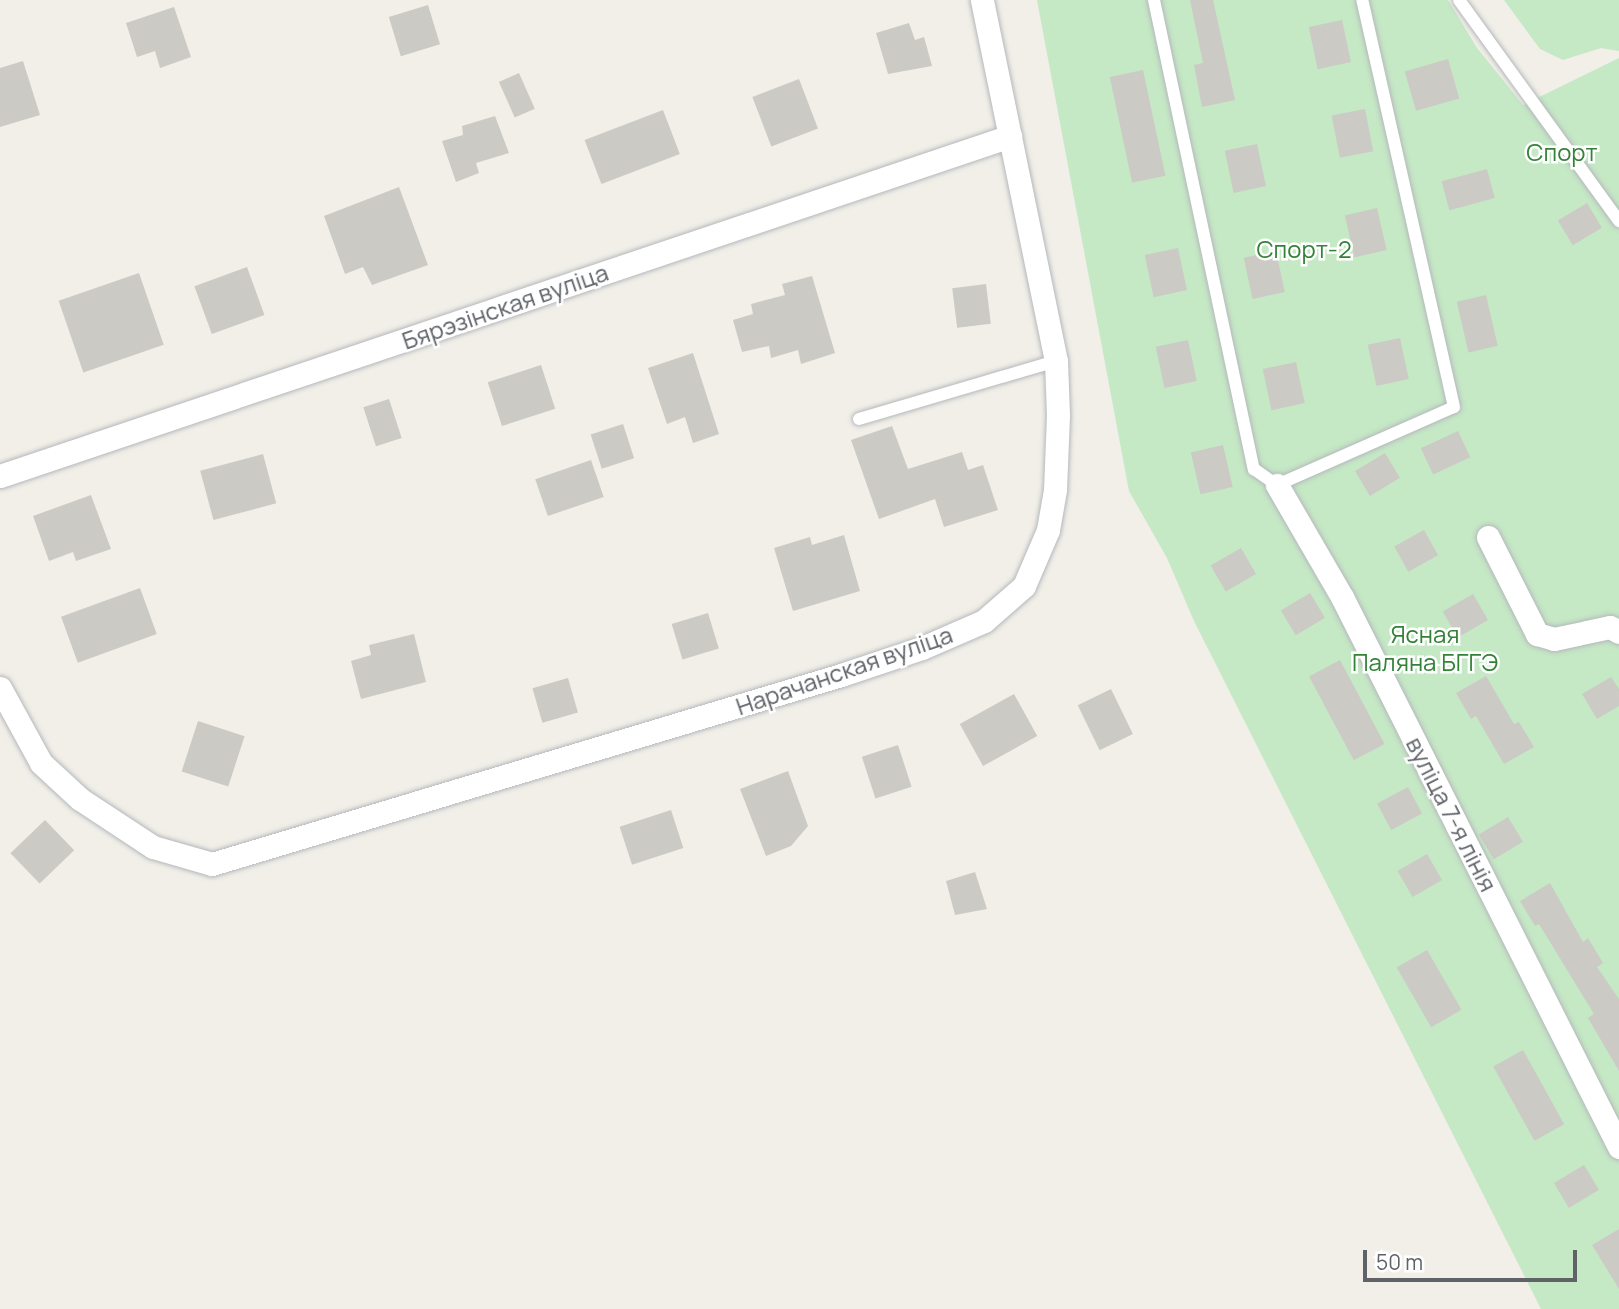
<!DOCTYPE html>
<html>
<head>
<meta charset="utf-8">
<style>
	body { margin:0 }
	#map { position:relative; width:1619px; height:1309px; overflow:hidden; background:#f1efe8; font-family:Manrope,sans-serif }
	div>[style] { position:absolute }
	.green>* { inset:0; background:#c5e8c5 }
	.building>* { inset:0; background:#cccac5; transform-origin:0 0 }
	.roads { filter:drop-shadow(0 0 2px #b5b8bc) drop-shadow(0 0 2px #b5b8bc) }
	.lane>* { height:12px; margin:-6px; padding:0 6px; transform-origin:6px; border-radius:6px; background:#fff }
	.street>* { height:23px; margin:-11.5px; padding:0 11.5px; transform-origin:11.5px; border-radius:11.5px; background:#fff }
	span { translate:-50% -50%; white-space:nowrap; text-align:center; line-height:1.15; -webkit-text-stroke:5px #fff; paint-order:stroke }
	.park-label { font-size:24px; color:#348238 }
	.street-label { font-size:24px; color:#5f6368 }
	.scale { position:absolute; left:1363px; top:1250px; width:214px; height:32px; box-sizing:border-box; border:4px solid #5f6368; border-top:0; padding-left:9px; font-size:21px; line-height:24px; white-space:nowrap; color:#5f6368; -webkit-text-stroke:5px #fff; paint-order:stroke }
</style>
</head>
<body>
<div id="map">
	<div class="green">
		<div style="clip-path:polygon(1037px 0,1448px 0,1477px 48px,1523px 105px,1619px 58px,1619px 1309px,1541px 1309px,1194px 621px,1167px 558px,1129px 491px)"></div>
		<div style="clip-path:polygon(1504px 0,1619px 0,1619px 51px,1601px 48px,1563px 60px,1540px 49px)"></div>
	</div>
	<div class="building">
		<div style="clip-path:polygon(1190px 0,1213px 0,1235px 100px,1202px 107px,1194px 65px,1203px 63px)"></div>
		<div style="left:428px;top:5px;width:41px;height:41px;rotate:73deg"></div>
		<div style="clip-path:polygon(174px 7px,191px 57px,160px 68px,155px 51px,137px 57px,126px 23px)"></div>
		<div style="left:1342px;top:20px;width:43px;height:34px;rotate:78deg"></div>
		<div style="clip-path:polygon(909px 23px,915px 40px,924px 37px,932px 66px,888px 74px,876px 33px)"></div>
		<div style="left:1448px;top:59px;width:41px;height:45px;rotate:74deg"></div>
		<div style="clip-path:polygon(23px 61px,40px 115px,0 127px,0 68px)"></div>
		<div style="left:1143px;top:70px;width:108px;height:34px;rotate:78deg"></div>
		<div style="left:519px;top:73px;width:39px;height:22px;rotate:66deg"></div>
		<div style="left:799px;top:79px;width:53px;height:50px;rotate:69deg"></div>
		<div style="left:1365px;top:109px;width:43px;height:34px;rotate:79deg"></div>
		<div style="left:663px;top:110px;width:47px;height:84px;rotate:69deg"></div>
		<div style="clip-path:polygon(495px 116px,509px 153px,476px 163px,479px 173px,456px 182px,442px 141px,463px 135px,462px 126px)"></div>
		<div style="left:1257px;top:144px;width:43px;height:33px;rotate:78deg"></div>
		<div style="left:1487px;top:169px;width:30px;height:47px;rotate:75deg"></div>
		<div style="clip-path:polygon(399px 187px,428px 265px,372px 285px,363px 267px,345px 274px,324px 216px)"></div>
		<div style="left:1587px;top:203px;width:29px;height:34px;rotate:59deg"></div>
		<div style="left:1377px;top:208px;width:43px;height:33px;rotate:77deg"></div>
		<div style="left:1178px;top:248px;width:43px;height:34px;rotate:78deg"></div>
		<div style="left:1276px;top:251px;width:42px;height:33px;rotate:78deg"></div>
		<div style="left:247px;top:267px;width:51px;height:56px;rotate:70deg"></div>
		<div style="left:139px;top:273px;width:76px;height:85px;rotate:71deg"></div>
		<div style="clip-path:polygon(812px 276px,835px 353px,801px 364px,798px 350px,771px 358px,769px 346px,742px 352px,733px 320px,753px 314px,751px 304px,785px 295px,782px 284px)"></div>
		<div style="left:986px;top:284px;width:40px;height:34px;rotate:83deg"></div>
		<div style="left:1486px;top:295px;width:52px;height:30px;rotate:77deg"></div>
		<div style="left:1400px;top:338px;width:42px;height:33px;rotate:78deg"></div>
		<div style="left:1188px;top:340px;width:42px;height:33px;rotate:78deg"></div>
		<div style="clip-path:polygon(693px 353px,719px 434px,693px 443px,685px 417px,667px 424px,648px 368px)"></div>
		<div style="left:1296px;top:362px;width:42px;height:34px;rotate:78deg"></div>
		<div style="left:541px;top:365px;width:46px;height:56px;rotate:72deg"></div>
		<div style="left:389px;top:399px;width:41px;height:27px;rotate:72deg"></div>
		<div style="left:623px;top:424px;width:36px;height:34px;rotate:72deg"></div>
		<div style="clip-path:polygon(892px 426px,908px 469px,962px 452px,968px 470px,983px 465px,998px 510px,944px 527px,935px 499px,879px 519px,851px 440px)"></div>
		<div style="left:1458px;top:431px;width:29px;height:41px;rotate:65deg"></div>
		<div style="left:1223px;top:445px;width:43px;height:33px;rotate:77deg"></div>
		<div style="left:1385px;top:453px;width:29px;height:35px;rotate:59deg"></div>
		<div style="left:263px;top:454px;width:51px;height:65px;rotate:75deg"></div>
		<div style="left:591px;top:460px;width:39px;height:59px;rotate:71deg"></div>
		<div style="clip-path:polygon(91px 495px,111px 549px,76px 561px,73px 552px,49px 561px,33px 516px)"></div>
		<div style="left:1424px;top:530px;width:29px;height:34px;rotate:61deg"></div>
		<div style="clip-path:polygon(844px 535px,860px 591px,793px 611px,774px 548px,810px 537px,812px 545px)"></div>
		<div style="left:1241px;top:548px;width:30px;height:35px;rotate:60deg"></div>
		<div style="left:140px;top:588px;width:49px;height:84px;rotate:70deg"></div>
		<div style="left:1310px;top:593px;width:29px;height:34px;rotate:59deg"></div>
		<div style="left:1473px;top:594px;width:30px;height:35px;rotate:60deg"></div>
		<div style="left:708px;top:613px;width:37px;height:38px;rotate:73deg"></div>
		<div style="clip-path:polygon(414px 634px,426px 682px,361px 699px,351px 661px,371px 655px,369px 645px)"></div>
		<div style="left:1340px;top:660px;width:95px;height:35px;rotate:62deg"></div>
		<div style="clip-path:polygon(1486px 676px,1514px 724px,1519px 722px,1534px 747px,1504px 764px,1476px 716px,1471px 719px,1456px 693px)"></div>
		<div style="clip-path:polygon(1611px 677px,1619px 689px,1619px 706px,1597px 719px,1582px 694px)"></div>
		<div style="left:568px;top:678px;width:36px;height:37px;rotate:74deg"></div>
		<div style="left:1111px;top:689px;width:50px;height:37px;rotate:64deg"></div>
		<div style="left:1014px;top:694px;width:48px;height:62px;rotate:61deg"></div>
		<div style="left:198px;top:721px;width:49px;height:53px;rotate:18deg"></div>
		<div style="left:898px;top:745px;width:44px;height:38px;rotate:72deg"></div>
		<div style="clip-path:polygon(788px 771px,808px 826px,791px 846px,766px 856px,740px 789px)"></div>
		<div style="left:1408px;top:787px;width:30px;height:35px;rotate:62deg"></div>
		<div style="left:671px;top:810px;width:40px;height:54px;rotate:72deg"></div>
		<div style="left:1508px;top:817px;width:29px;height:34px;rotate:59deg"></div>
		<div style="left:45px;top:820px;width:42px;height:48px;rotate:46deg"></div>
		<div style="left:1427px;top:854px;width:30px;height:34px;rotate:60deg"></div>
		<div style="clip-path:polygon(975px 872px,987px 909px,955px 915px,946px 881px)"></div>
		<div style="clip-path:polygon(1550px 883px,1583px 942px,1588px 938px,1603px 963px,1597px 967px,1619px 999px,1619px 1071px,1588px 1018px,1594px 1014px,1539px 924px,1535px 926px,1520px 901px)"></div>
		<div style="left:1427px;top:950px;width:69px;height:35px;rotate:60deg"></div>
		<div style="left:1523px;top:1050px;width:85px;height:34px;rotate:61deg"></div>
		<div style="left:1584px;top:1165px;width:29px;height:35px;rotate:59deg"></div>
		<div style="clip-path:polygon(1619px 1229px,1619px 1289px,1592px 1245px)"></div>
	</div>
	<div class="roads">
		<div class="lane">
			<div style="left:1154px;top:0;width:480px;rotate:78deg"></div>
			<div style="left:1254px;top:469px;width:28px;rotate:35deg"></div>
			<div style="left:1277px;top:485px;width:193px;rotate:-23.8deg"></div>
			<div style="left:1454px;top:407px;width:417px;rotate:-102.7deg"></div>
			<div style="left:1459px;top:0;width:273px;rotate:54.1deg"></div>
			<div style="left:859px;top:419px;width:205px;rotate:-16.4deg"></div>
		</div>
		<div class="street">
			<div style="left:0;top:476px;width:1066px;rotate:-18.6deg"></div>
			<div style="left:1277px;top:485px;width:129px;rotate:59.9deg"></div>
			<div style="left:1342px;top:597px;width:616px;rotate:63.27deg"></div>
			<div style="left:1488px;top:537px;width:109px;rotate:63.2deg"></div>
			<div style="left:1537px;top:634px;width:18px;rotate:16deg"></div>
			<div style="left:1554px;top:639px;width:57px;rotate:-12.1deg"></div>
			<div style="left:1610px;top:627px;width:10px;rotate:29deg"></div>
			<div style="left:0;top:688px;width:85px;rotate:61.3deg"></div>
			<div style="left:41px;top:763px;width:53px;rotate:42.7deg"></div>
			<div style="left:80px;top:799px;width:87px;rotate:33.3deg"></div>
			<div style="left:153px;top:847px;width:61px;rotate:16.1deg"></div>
			<div style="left:212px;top:864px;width:657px;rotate:-16.72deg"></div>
			<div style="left:841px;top:675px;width:85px;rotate:-18.4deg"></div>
			<div style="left:922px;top:648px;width:68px;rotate:-23.5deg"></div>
			<div style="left:984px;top:621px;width:53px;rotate:-41.2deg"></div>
			<div style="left:1024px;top:586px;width:61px;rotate:-66.8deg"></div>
			<div style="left:1048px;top:530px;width:41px;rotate:-80.1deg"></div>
			<div style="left:1055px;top:490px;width:75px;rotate:-87.7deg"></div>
			<div style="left:1058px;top:415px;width:54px;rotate:-92.1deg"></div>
			<div style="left:1056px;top:361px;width:369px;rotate:-101.6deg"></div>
		</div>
	</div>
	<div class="park-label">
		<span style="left:1562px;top:152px">Спорт</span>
		<span style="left:1304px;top:249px">Спорт-2</span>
		<span style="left:1425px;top:648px">Ясная<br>Паляна БГГЭ</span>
	</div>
	<div class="street-label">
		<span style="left:505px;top:306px;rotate:-19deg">Бярэзінская вуліца</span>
		<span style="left:844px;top:670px;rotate:-19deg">Нарачанская вуліца</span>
		<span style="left:1452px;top:814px;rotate:63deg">вуліца 7-я лінія</span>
	</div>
	<div class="scale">50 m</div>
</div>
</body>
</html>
